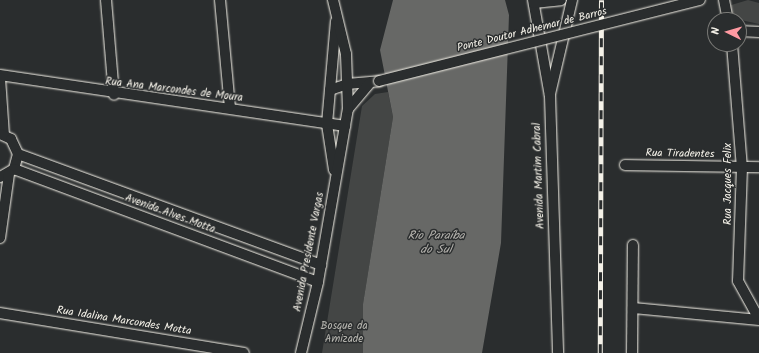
<!DOCTYPE html>
<html>
<head>
<meta charset="utf-8">
<style>
	body { margin:0 }
	#map { position:relative; width:759px; height:353px; overflow:hidden; background:#2a2d2e; font-family:Kalam,sans-serif }
	div>[style] { position:absolute }
	.green>* { inset:0; background:#444645 }
	.water>* { inset:0; background:#676866 }
	.roads { filter:drop-shadow(0 0 1px #f4f1e8) drop-shadow(0 0 1px #f4f1e8) }
	.minor>* { height:10px; margin:-5px; padding:0 5px; transform-origin:5px; border-radius:5px; background:#2a2d2e }
	.rail>* { height:4.5px; margin-top:-2.25px; transform-origin:0; background:repeating-linear-gradient(90deg,#2a2d2e 0 9px,#f4f1e8 0 18px); box-sizing:border-box; border-block:1px solid #f4f1e8 }
	.bridges { filter:drop-shadow(0 0 1px #f4f1e8) drop-shadow(0 0 1px #f4f1e8) }
	.minor-bridge>* { height:10px; margin:-5px; padding:0 5px; transform-origin:5px; border-radius:5px; background:#2a2d2e }
	span { translate:-50% -50%; white-space:nowrap; text-align:center; line-height:1.15; -webkit-text-stroke:3px #2a2d2e; paint-order:stroke }
	.street-label { font-size:11px; color:#f4f1e8 }
	.park-label { font-size:11px; color:#b6b5af }
	.water-label { font-size:12px; color:#b5b3ae; font-style:italic }
	.north { position:absolute; left:707px; top:12px; width:40px; height:40px; box-sizing:border-box; background:#2a2d2e; border:1px solid #7b7b78; border-radius:50%; rotate:275deg; font-size:11px; font-weight:700; line-height:16px; text-align:center; color:#f4f1e8 }
	.north::after { content:''; display:block; margin:auto; width:14px; height:18px; background:#ff9aa2; clip-path:polygon(50% 0,100% 100%,50% 72%,0 100%) }
</style>
</head>
<body>
<div id="map">
	<div class="green">
		<div style="clip-path:polygon(748px 0,759px 3px,759px 24px,732px 18px,728px 6px)"></div>
		<div style="clip-path:polygon(388px 92px,393px 117px,363px 304px,363px 353px,322px 353px,362px 106px,375px 94px)"></div>
	</div>
	<div class="water">
		<div style="clip-path:polygon(393px 0,505px 0,509px 15px,501px 243px,482px 353px,363px 353px,363px 304px,393px 117px,380px 50px)"></div>
	</div>
	<div class="roads">
		<div class="minor">
			<div style="left:106px;top:0;width:95px;rotate:85.2deg"></div>
			<div style="left:220px;top:0;width:108px;rotate:84.7deg"></div>
			<div style="left:533px;top:0;width:97px;rotate:80deg"></div>
			<div style="left:550px;top:96px;width:257px;rotate:88.2deg"></div>
			<div style="left:724px;top:0;width:20px;rotate:79deg"></div>
			<div style="left:534px;top:3px;width:27px;rotate:-6deg"></div>
			<div style="left:739px;top:31px;width:20px;rotate:3deg"></div>
			<div style="left:732px;top:44px;width:123px;rotate:85.4deg"></div>
			<div style="left:742px;top:167px;width:114px;rotate:92deg"></div>
			<div style="left:738px;top:281px;width:43px;rotate:61.1deg"></div>
			<div style="left:0;top:75px;width:349px;rotate:8.4deg"></div>
			<div style="left:0;top:78px;width:57px;rotate:86deg"></div>
			<div style="left:330px;top:90px;width:18px;rotate:-19deg"></div>
			<div style="left:347px;top:84px;width:32px;rotate:-5deg"></div>
			<div style="left:550px;top:94px;width:97px;rotate:-76.8deg"></div>
			<div style="left:348px;top:109px;width:33px;rotate:-50deg"></div>
			<div style="left:0;top:134px;width:12px;rotate:24deg"></div>
			<div style="left:11px;top:139px;width:17px;rotate:65deg"></div>
			<div style="left:18px;top:154px;width:16px;rotate:105deg"></div>
			<div style="left:14px;top:169px;width:16px;rotate:150deg"></div>
			<div style="left:18px;top:154px;width:323px;rotate:20.1deg"></div>
			<div style="left:625px;top:165px;width:134px;rotate:0.9deg"></div>
			<div style="left:14px;top:169px;width:324px;rotate:20.4deg"></div>
			<div style="left:334px;top:170px;width:47px;rotate:-98.7deg"></div>
			<div style="left:327px;top:124px;width:103px;rotate:-85deg"></div>
			<div style="left:0;top:238px;width:65px;rotate:-82deg"></div>
			<div style="left:633px;top:308px;width:127px;rotate:5.4deg"></div>
			<div style="left:0;top:313px;width:247px;rotate:9.3deg"></div>
			<div style="left:301px;top:353px;width:73px;rotate:-76.5deg"></div>
			<div style="left:318px;top:282px;width:176px;rotate:-80.2deg"></div>
			<div style="left:348px;top:109px;width:55px;rotate:-92.1deg"></div>
			<div style="left:346px;top:54px;width:56px;rotate:-103.5deg"></div>
			<div style="left:632px;top:353px;width:108px;rotate:-89.5deg"></div>
		</div>
	</div>
	<div class="rail">
		<div style="left:600px;top:353px;width:353px;rotate:-89.8deg"></div>
	</div>
	<div class="bridges">
		<div class="minor-bridge">
			<div style="left:379px;top:81px;width:331px;rotate:-14.2deg"></div>
		</div>
	</div>
	<div class="street-label">
		<span style="left:532px;top:30px;rotate:-14deg">Ponte Doutor Adhemar de Barros</span>
		<span style="left:174px;top:90px;rotate:7deg">Rua Ana Marcondes de Moura</span>
		<span style="left:680px;top:154px;rotate:1deg">Rua Tiradentes</span>
		<span style="left:539px;top:176px;rotate:-92deg">Avenida Martim Cabral</span>
		<span style="left:728px;top:184px;rotate:-90deg">Rua Jacques Felix</span>
		<span style="left:170px;top:214px;rotate:20deg">Avenida Alves Motta</span>
		<span style="left:309px;top:252px;rotate:-79deg">Avenida Presidente Vargas</span>
		<span style="left:124px;top:321px;rotate:9deg">Rua Idalina Marcondes Motta</span>
	</div>
	<div class="park-label">
		<span style="left:344px;top:333px">Bosque da<br>Amizade</span>
	</div>
	<div class="water-label">
		<span style="left:436px;top:243px">Rio Paraíba<br>do Sul</span>
	</div>
	<div class="north">N</div>
</div>
</body>
</html>
